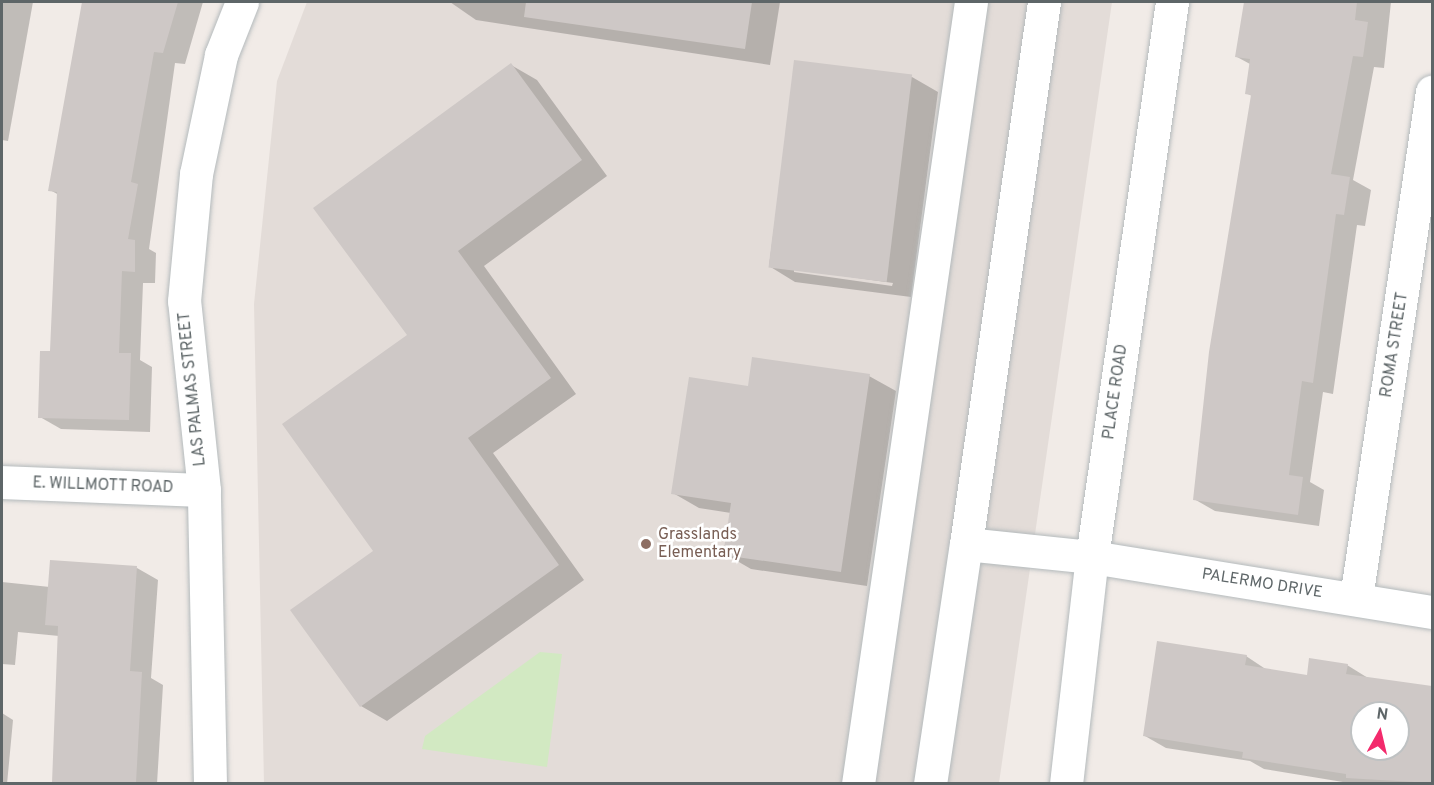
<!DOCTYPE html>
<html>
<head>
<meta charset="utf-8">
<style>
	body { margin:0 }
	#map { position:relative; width:1434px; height:785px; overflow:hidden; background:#f1ebe7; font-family:Overpass,sans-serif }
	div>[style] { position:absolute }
	.education>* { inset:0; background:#e3dcd8 }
	.green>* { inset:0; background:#d2e9c2 }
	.shadow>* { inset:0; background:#0003 }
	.building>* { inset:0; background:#cec8c6; transform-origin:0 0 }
	.roads { filter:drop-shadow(0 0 2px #b4babc) drop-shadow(0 0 2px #b4babc) }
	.minor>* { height:33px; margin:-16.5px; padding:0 16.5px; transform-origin:16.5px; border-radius:16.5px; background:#fff }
	.dots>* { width:16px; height:16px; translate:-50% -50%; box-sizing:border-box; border:3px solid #fff; border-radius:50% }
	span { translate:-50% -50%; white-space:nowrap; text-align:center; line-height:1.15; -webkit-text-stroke:5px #fff; paint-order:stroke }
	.street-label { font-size:16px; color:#5e6668 }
	.education-label { font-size:16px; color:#785e54 }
	.left { translate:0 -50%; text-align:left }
	.frame { position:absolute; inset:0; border:3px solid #5e6668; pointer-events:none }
	.north { position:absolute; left:1350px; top:701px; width:60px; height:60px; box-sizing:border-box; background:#fff; border:2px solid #bfc2c3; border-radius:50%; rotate:8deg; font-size:16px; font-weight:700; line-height:24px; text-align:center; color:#5e6668 }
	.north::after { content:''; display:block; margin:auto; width:21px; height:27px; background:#f32a6c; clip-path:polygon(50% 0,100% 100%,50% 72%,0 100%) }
</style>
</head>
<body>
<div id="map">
	<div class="education">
		<div style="clip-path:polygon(307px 2px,1112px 2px,999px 783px,264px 784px,254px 304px,277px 81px)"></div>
	</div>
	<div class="green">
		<div style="clip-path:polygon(540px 652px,562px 654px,547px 767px,422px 749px,425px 736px)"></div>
	</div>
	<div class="shadow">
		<div style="clip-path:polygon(2px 2px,33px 2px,8px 141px,2px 140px)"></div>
		<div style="clip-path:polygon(91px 2px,203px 2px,185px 64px,175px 63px,149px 249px,156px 253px,155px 283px,143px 283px,140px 360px,152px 367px,150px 432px,61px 429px,40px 417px,52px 352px,59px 195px,50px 190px)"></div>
		<div style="clip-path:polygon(450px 2px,780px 2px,770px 65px,476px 20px)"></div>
		<div style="clip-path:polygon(1260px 2px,1391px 2px,1384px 68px,1374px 67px,1353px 180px,1371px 190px,1365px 226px,1357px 225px,1333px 394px,1323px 392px,1310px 482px,1324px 490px,1319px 526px,1215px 511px,1194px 499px,1252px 96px,1246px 93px,1250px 64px,1237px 57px,1256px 29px)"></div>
		<div style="clip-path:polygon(evenodd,796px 62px,912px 77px,938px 92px,911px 297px,795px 282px,769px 266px,796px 62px,794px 269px,893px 283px,892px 286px,794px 272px,794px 269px)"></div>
		<div style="clip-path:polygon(511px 65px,537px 80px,607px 176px,484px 266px,576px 394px,493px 453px,584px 580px,387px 721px,361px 706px,376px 551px,409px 335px)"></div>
		<div style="clip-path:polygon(869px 376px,896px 391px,867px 586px,751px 569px,725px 554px,731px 513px,699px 508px,673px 493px,749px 387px)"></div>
		<div style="clip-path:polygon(137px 568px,158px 580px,151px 678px,163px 685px,157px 784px,53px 784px,59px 636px,18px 632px,15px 665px,2px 664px,2px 582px,50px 587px)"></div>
		<div style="clip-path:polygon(evenodd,1246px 656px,1267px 670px,1308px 677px,1347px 665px,1368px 678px,1432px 687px,1432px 784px,1355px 784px,1264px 769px,1250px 761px,1166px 748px,1145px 736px,1246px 656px,1362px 713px,1398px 713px,1398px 749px,1362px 749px,1362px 713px)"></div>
		<div style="clip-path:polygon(2px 713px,13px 720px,7px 784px,2px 784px)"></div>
	</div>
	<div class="building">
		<div style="clip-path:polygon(82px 2px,178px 2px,163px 53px,154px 52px,131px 182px,138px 184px,128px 239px,135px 240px,135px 272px,122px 271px,119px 353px,131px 353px,129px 420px,38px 418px,40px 351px,50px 351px,57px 192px,48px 191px)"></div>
		<div style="clip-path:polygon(526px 2px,752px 2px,745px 49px,524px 17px)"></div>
		<div style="clip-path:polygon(1244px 2px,1357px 2px,1355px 20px,1368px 22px,1363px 57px,1353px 56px,1331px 174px,1350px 177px,1344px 215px,1336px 214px,1313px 383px,1302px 381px,1289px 475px,1303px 477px,1298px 515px,1193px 500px,1209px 352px,1251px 95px,1245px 94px,1250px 59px,1235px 57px)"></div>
		<div style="left:794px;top:60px;width:119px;height:209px;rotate:7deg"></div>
		<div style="clip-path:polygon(511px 63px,582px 160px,458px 251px,551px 378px,468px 438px,559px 565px,360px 707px,290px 610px,373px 551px,282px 424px,407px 335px,313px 208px)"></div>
		<div style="clip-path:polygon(752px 357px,870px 374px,841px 572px,723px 555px,731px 503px,671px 494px,689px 377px,748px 386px)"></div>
		<div style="clip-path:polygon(50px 560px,137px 566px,130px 671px,142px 672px,136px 783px,52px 783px,58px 626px,45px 625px)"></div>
		<div style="clip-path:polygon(evenodd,1157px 641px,1247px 655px,1245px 665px,1307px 675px,1309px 658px,1348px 664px,1346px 674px,1432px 686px,1432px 783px,1346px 778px,1346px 774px,1242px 758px,1243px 752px,1143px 736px,1157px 641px,1362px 713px,1398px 713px,1398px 749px,1362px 749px,1362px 713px)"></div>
	</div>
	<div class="roads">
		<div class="minor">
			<div style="left:1044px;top:2px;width:548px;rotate:98.19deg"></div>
			<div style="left:966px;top:544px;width:127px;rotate:5.9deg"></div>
			<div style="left:1092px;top:557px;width:344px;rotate:9.2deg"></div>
			<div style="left:2px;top:482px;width:202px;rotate:2.3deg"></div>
			<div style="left:1356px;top:598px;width:512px;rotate:-81.46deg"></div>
			<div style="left:210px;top:784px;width:294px;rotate:-91.2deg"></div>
			<div style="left:204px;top:490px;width:190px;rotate:-96deg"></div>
			<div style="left:184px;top:301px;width:128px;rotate:-84.6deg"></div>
			<div style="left:196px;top:174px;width:122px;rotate:-78.1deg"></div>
			<div style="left:221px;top:55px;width:57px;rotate:-68.4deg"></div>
			<div style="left:858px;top:784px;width:790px;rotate:-81.78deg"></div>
			<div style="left:930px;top:784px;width:243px;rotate:-81.5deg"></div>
			<div style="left:1066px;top:784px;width:228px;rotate:-83.5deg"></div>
			<div style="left:1092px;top:557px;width:561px;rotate:-81.8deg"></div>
		</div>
	</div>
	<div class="dots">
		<div style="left:646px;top:544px;background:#8d6e63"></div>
	</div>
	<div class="street-label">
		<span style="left:1395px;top:345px;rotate:-81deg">ROMA STREET</span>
		<span style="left:193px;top:389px;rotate:-96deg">LAS PALMAS STREET</span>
		<span style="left:1116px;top:392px;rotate:-82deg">PLACE ROAD</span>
		<span style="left:103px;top:486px;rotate:2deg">E. WILLMOTT ROAD</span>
		<span style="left:1262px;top:584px;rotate:9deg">PALERMO DRIVE</span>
	</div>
	<div class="education-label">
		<span class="left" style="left:658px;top:544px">Grasslands<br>Elementary</span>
	</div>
	<div class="frame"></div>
	<div class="north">N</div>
</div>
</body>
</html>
